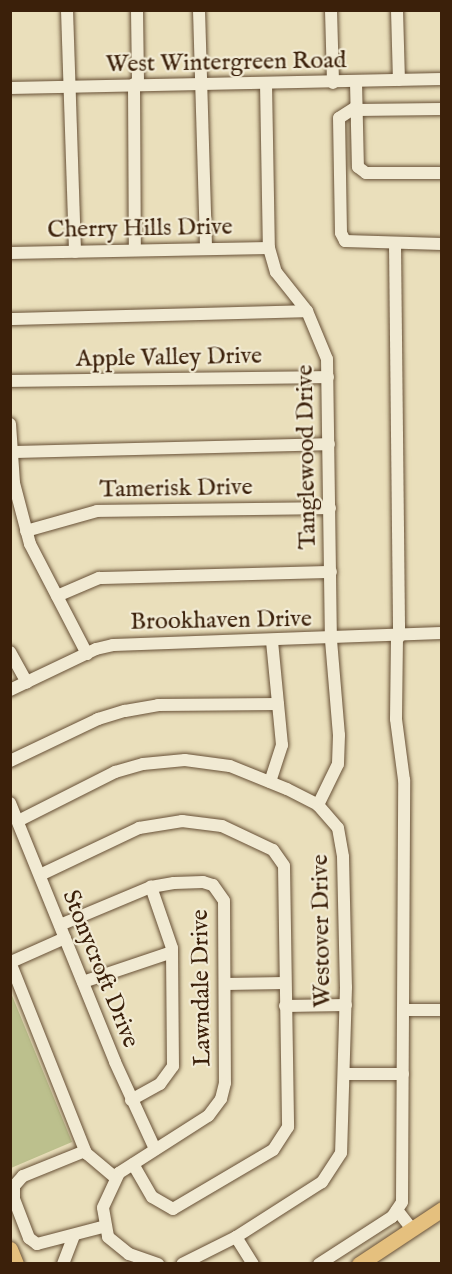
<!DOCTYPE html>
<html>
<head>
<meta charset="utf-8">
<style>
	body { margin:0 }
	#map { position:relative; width:452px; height:1274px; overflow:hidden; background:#eadfbb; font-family:"IM FELL English",serif }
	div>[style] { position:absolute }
	.green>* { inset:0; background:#bcc08d }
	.roads { filter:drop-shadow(0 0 2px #675036) drop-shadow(0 0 2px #675036) }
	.minor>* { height:12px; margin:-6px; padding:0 6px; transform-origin:6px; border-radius:6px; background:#f1ead3 }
	.major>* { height:15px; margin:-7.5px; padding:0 7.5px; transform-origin:7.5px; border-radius:7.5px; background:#e5c07e }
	span { translate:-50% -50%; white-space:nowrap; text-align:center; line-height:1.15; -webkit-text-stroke:4.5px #f1ead3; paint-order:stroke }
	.street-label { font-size:24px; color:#3b200a }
	.frame { position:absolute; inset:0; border:12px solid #3b200a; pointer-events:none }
</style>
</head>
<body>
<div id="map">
	<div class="green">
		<div style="clip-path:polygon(11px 993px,72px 1142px,11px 1168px,10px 1168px)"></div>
	</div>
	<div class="roads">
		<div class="minor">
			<div style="left:67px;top:10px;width:242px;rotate:88.1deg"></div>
			<div style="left:137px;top:10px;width:74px;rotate:89.2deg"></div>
			<div style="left:199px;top:10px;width:239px;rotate:88.3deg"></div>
			<div style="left:331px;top:10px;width:73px;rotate:88.4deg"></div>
			<div style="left:397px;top:10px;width:70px;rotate:88.4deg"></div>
			<div style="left:356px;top:82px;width:85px;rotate:88.7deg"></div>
			<div style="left:358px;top:167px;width:10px;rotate:37deg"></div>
			<div style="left:366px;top:173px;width:76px"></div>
			<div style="left:266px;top:83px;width:165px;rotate:89deg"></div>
			<div style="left:269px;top:248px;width:25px;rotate:74deg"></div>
			<div style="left:276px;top:272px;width:50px;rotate:51.5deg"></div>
			<div style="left:307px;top:311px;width:52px;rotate:67.4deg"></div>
			<div style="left:327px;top:359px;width:281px;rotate:89.2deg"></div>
			<div style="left:331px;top:640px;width:95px;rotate:85.2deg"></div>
			<div style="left:339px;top:735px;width:29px;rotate:92deg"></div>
			<div style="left:338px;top:764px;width:46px;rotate:116deg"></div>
			<div style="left:134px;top:84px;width:166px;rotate:89.7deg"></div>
			<div style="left:10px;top:88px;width:432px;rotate:-1.2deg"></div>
			<div style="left:356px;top:107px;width:20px;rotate:147deg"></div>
			<div style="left:339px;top:118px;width:115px;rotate:89deg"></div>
			<div style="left:341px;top:233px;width:9px;rotate:63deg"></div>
			<div style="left:345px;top:241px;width:97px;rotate:1.8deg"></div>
			<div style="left:356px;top:110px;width:86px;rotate:-0.7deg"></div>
			<div style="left:395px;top:243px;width:394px;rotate:89.4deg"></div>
			<div style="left:10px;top:253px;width:259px;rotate:-1.1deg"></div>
			<div style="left:10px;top:319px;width:297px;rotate:-1.5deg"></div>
			<div style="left:10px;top:381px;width:318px;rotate:-0.7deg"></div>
			<div style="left:10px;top:424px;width:59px;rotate:86.1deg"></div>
			<div style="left:14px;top:483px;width:63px;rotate:75.3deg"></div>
			<div style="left:30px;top:544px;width:124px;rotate:62.6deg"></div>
			<div style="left:11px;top:452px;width:318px;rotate:-1.4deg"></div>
			<div style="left:26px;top:531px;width:74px;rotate:-15.7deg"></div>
			<div style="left:97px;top:511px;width:233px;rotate:-0.7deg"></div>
			<div style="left:57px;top:596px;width:46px;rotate:-23.2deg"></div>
			<div style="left:99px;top:578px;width:232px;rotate:-1.5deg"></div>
			<div style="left:10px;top:652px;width:35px;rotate:61deg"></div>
			<div style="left:10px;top:690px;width:95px;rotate:-25.5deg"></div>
			<div style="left:96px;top:649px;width:17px;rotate:-13deg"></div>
			<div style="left:113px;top:645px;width:329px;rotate:-2.1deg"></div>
			<div style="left:10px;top:761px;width:98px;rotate:-25.5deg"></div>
			<div style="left:98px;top:719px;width:28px;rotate:-17deg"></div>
			<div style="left:125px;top:711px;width:34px;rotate:-10deg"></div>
			<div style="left:158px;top:705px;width:120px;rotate:-0.5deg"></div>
			<div style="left:270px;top:782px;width:39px;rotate:-72deg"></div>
			<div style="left:282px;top:745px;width:104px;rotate:-95.5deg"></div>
			<div style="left:10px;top:803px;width:279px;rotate:67.9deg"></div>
			<div style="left:115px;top:1062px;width:96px;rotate:65.3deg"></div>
			<div style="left:18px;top:821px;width:109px;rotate:-26.8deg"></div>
			<div style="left:115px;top:772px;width:29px;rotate:-16deg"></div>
			<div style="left:143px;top:764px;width:42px;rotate:-5.4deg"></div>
			<div style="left:185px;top:760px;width:45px;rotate:7.6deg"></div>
			<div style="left:230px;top:766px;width:61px;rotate:22deg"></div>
			<div style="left:287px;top:789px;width:35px;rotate:27deg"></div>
			<div style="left:318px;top:805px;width:30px;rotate:49deg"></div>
			<div style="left:338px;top:828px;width:29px;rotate:80deg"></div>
			<div style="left:343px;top:857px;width:130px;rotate:88.7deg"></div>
			<div style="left:346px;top:987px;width:166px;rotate:91.7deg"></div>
			<div style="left:341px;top:1153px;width:35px;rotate:123deg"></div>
			<div style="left:322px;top:1182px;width:102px;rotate:147.4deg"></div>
			<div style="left:236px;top:1237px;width:60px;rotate:153.4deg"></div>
			<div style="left:40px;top:875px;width:110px;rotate:-25.4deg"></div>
			<div style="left:139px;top:828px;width:44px;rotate:-9.2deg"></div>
			<div style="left:182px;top:821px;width:40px;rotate:7.1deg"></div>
			<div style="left:222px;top:826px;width:56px;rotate:25.2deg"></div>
			<div style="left:273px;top:850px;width:19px;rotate:55deg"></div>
			<div style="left:284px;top:866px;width:261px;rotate:89.1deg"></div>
			<div style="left:288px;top:1127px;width:27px;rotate:123deg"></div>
			<div style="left:273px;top:1150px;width:116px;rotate:149.5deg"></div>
			<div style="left:173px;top:1209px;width:24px;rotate:-150deg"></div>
			<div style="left:152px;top:1197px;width:38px;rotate:-120deg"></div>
			<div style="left:60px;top:925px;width:99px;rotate:-22.7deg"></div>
			<div style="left:151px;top:887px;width:23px;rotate:-10deg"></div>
			<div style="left:174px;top:883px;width:29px;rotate:-2deg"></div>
			<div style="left:203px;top:882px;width:10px;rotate:17deg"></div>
			<div style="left:213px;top:885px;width:19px;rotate:55deg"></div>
			<div style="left:224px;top:901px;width:182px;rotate:89.7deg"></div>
			<div style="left:225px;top:1083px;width:16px;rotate:104deg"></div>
			<div style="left:221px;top:1099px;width:21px;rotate:127deg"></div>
			<div style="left:208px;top:1116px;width:106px;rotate:147.4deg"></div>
			<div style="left:119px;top:1173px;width:38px;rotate:115deg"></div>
			<div style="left:103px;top:1208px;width:29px;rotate:80deg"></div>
			<div style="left:108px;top:1237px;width:27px;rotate:39deg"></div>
			<div style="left:129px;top:1254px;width:31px;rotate:19deg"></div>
			<div style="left:10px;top:962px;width:206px;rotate:68.3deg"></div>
			<div style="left:86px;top:1153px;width:39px;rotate:40deg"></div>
			<div style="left:11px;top:962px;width:59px;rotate:-24deg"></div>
			<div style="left:83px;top:982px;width:94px;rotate:-18.6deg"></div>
			<div style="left:225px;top:984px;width:60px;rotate:-1deg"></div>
			<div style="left:285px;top:1006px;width:61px;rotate:-0.9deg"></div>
			<div style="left:403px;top:1010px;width:39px"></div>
			<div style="left:345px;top:1074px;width:58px"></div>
			<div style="left:131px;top:1100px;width:33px;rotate:-29deg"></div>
			<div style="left:160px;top:1084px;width:22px;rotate:-54deg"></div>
			<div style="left:173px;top:1066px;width:118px;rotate:-90.5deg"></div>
			<div style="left:172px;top:948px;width:65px;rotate:-109deg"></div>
			<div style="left:85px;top:1151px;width:67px;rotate:158deg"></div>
			<div style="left:23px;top:1176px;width:13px;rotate:132deg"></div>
			<div style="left:14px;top:1186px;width:13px;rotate:90deg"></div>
			<div style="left:14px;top:1199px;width:42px;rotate:69deg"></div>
			<div style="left:29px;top:1238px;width:10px;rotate:37deg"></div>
			<div style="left:37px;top:1244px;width:71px;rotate:-14.6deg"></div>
			<div style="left:397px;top:1210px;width:24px;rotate:52deg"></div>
			<div style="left:236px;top:1237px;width:32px;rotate:58deg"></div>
			<div style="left:63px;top:1264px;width:30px;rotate:-69deg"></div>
			<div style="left:319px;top:1264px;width:87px;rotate:-32.8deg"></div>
			<div style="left:392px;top:1217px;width:18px;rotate:-56deg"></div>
			<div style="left:402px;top:1202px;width:422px;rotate:-89.7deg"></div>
			<div style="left:404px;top:780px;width:62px;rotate:-97.5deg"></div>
			<div style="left:396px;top:719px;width:82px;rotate:-89.3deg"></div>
		</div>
		<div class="major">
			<div style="left:10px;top:1249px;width:16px;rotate:68deg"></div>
			<div style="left:359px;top:1264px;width:100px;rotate:-33.5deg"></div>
		</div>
	</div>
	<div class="street-label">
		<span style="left:226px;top:63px;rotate:-1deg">West Wintergreen Road</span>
		<span style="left:140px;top:229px;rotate:-1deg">Cherry Hills Drive</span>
		<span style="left:169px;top:358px;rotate:-1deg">Apple Valley Drive</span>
		<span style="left:307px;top:457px;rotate:-91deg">Tanglewood Drive</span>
		<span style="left:176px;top:489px;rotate:-1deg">Tamerisk Drive</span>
		<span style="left:221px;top:621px;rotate:-1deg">Brookhaven Drive</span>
		<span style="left:322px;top:931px;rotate:-91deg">Westover Drive</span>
		<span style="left:100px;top:969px;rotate:68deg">Stonycroft Drive</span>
		<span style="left:202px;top:988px;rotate:-91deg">Lawndale Drive</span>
	</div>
	<div class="frame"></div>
</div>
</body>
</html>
